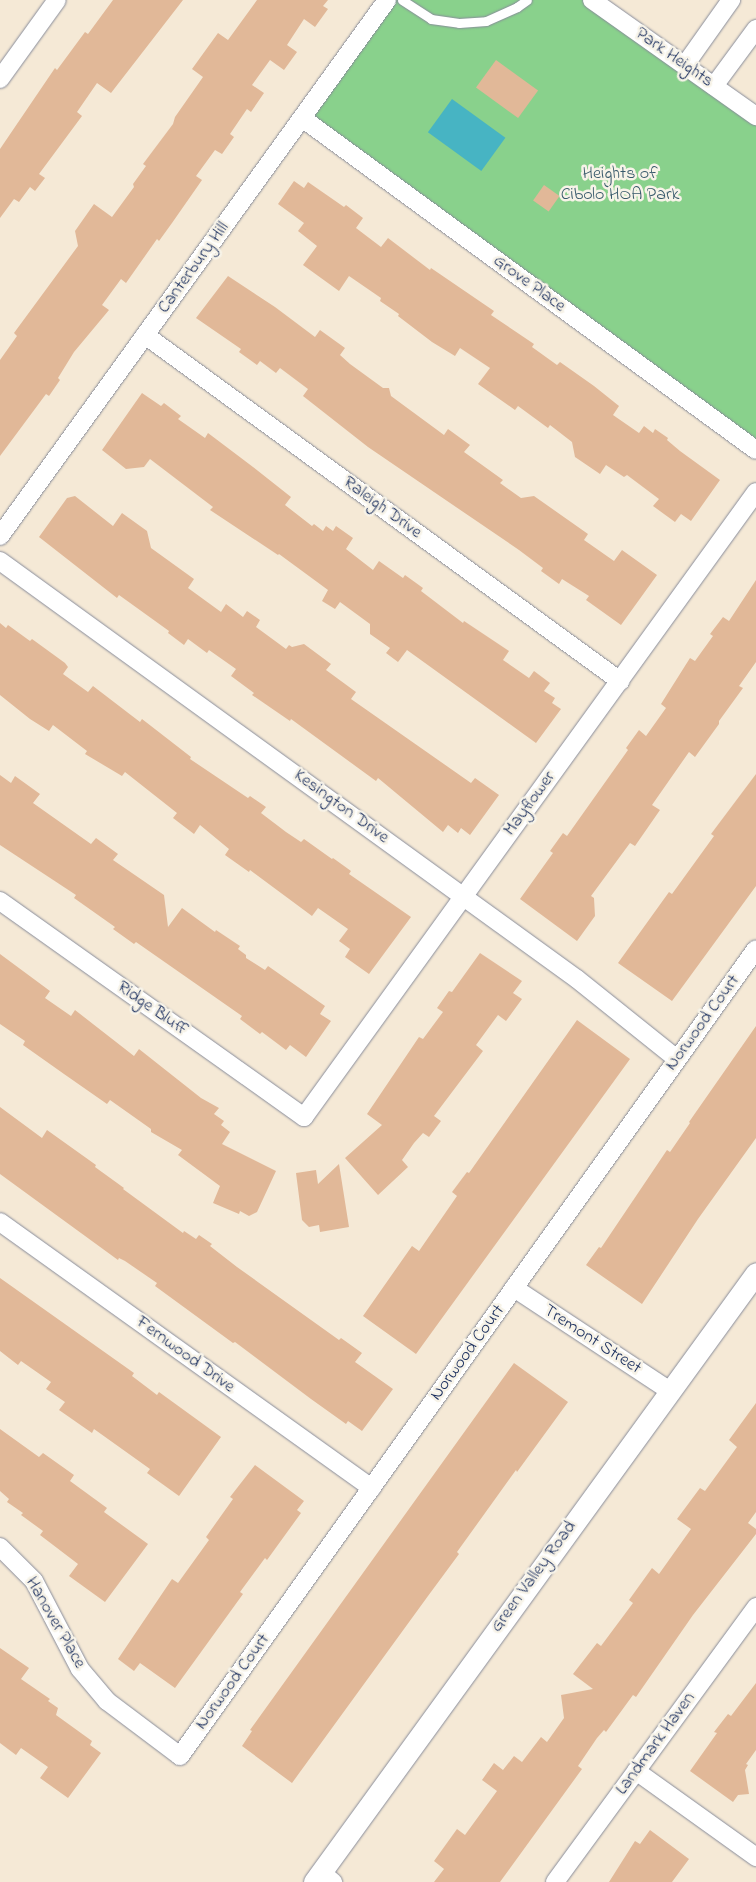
<!DOCTYPE html>
<html>
<head>
<meta charset="utf-8">
<style>
	body { margin:0 }
	#map { position:relative; width:756px; height:1882px; overflow:hidden; background:#f5e9d6; font-family:"Indie Flower",sans-serif }
	div>[style] { position:absolute }
	.green>* { inset:0; background:#89d18c }
	.water>* { inset:0; background:#47b4c3; transform-origin:0 0 }
	.building>* { inset:0; background:#e1b898; transform-origin:0 0 }
	.roads { filter:drop-shadow(0 0 1px #888c9a) drop-shadow(0 0 1px #888c9a) }
	.service>* { height:9px; margin:-4.5px; padding:0 4.5px; transform-origin:4.5px; border-radius:4.5px; background:#fff }
	.minor>* { height:18px; margin:-9px; padding:0 9px; transform-origin:9px; border-radius:9px; background:#fff }
	.tertiary>* { height:21px; margin:-10.5px; padding:0 10.5px; transform-origin:10.5px; border-radius:10.5px; background:#fff }
	span { translate:-50% -50%; white-space:nowrap; text-align:center; line-height:1.15; -webkit-text-stroke:5px #f7f3e8; paint-order:stroke }
	.street-label { font-size:18px; color:#1b2f5e }
	.park-label { font-size:18px; color:#36586a }
</style>
</head>
<body>
<div id="map">
	<div class="green">
		<div style="clip-path:polygon(387px 0,592px 0,756px 117px,756px 450px,302px 118px)"></div>
	</div>
	<div class="water">
		<div style="left:452px;top:99px;width:66px;height:41px;rotate:36deg"></div>
	</div>
	<div class="building">
		<div style="clip-path:polygon(113px 0,183px 0,111px 93px,97px 83px,77px 112px,82px 116px,39px 174px,45px 178px,35px 191px,30px 187px,19px 202px,14px 199px,0 218px,0 149px,55px 68px,57px 70px,85px 32px,88px 34px)"></div>
		<div style="clip-path:polygon(257px 0,328px 0,323px 6px,328px 9px,315px 27px,304px 19px,287px 45px,297px 52px,284px 70px,270px 60px,252px 85px,264px 93px,251px 112px,247px 109px,230px 134px,234px 137px,222px 154px,215px 150px,196px 176px,202px 180px,172px 223px,159px 241px,157px 239px,126px 283px,121px 279px,102px 305px,109px 310px,74px 352px,58px 378px,60px 380px,49px 396px,46px 394px,0 456px,0 360px,17px 336px,14px 333px,78px 246px,75px 231px,94px 204px,112px 217px,134px 187px,133px 184px,146px 166px,143px 164px,173px 124px,175px 117px,203px 77px,192px 69px,218px 33px,228px 40px)"></div>
		<div style="left:496px;top:60px;width:52px;height:34px;rotate:36deg"></div>
		<div style="clip-path:polygon(294px 181px,304px 188px,308px 182px,344px 207px,346px 205px,363px 218px,356px 228px,381px 247px,388px 238px,430px 270px,431px 268px,494px 311px,491px 315px,534px 344px,532px 347px,557px 365px,560px 362px,594px 386px,619px 406px,613px 415px,639px 433px,644px 426px,653px 433px,655px 429px,668px 438px,667px 440px,680px 451px,720px 480px,691px 521px,681px 514px,675px 522px,653px 506px,659px 499px,627px 475px,624px 477px,606px 465px,600px 474px,575px 457px,572px 442px,550px 425px,548px 428px,518px 406px,515px 410px,478px 384px,490px 368px,460px 348px,455px 356px,432px 342px,398px 316px,399px 314px,380px 301px,381px 298px,349px 276px,339px 291px,303px 265px,317px 246px,298px 231px,304px 223px,278px 204px)"></div>
		<div style="left:544px;top:185px;width:19px;height:19px;rotate:35deg"></div>
		<div style="clip-path:polygon(228px 276px,275px 307px,315px 337px,320px 330px,345px 348px,340px 355px,350px 364px,383px 388px,389px 388px,391px 396px,444px 435px,448px 429px,470px 445px,464px 452px,503px 480px,500px 483px,521px 498px,534px 496px,588px 534px,584px 540px,614px 561px,622px 550px,657px 575px,621px 625px,586px 600px,589px 596px,562px 579px,559px 584px,541px 571px,543px 568px,519px 550px,368px 447px,303px 396px,308px 389px,280px 368px,276px 373px,260px 361px,257px 365px,239px 352px,241px 349px,196px 318px)"></div>
		<div style="clip-path:polygon(142px 393px,161px 406px,164px 403px,181px 416px,178px 419px,205px 438px,208px 433px,253px 467px,291px 497px,285px 505px,312px 526px,314px 524px,323px 531px,326px 526px,333px 531px,336px 526px,353px 538px,346px 549px,373px 570px,379px 561px,403px 578px,405px 575px,423px 588px,421px 591px,463px 623px,464px 621px,509px 651px,503px 660px,529px 678px,534px 671px,550px 683px,544px 691px,555px 698px,552px 703px,561px 709px,536px 743px,407px 650px,398px 662px,386px 653px,390px 648px,370px 634px,370px 624px,340px 602px,335px 609px,322px 601px,328px 590px,279px 554px,278px 555px,210px 510px,213px 507px,150px 459px,144px 467px,126px 469px,102px 450px)"></div>
		<div style="clip-path:polygon(75px 496px,113px 526px,122px 513px,147px 531px,151px 548px,194px 579px,188px 588px,221px 612px,226px 604px,243px 617px,247px 611px,260px 620px,256px 627px,286px 649px,289px 645px,292px 647px,304px 644px,331px 664px,326px 670px,356px 692px,351px 699px,471px 783px,475px 778px,499px 795px,470px 835px,461px 828px,458px 833px,448px 825px,443px 832px,378px 778px,376px 781px,291px 719px,290px 721px,252px 695px,254px 693px,231px 676px,236px 669px,209px 650px,207px 653px,188px 639px,184px 645px,168px 633px,169px 631px,119px 595px,117px 598px,39px 537px,67px 498px)"></div>
		<div style="clip-path:polygon(756px 580px,756px 662px,739px 686px,743px 688px,719px 721px,719px 724px,695px 757px,689px 752px,652px 805px,660px 810px,635px 846px,630px 843px,591px 896px,594px 898px,595px 916px,577px 941px,520px 899px,553px 853px,550px 851px,563px 833px,567px 836px,628px 750px,626px 748px,639px 730px,646px 736px,666px 708px,661px 704px,690px 658px,695px 661px,713px 636px,710px 634px,723px 617px,729px 621px)"></div>
		<div style="clip-path:polygon(0 623px,6px 628px,8px 625px,30px 641px,32px 639px,65px 663px,68px 667px,63px 674px,88px 692px,93px 686px,140px 722px,142px 719px,191px 757px,190px 759px,248px 798px,250px 796px,266px 807px,261px 813px,286px 832px,301px 842px,304px 839px,332px 859px,333px 858px,351px 871px,349px 874px,411px 917px,369px 974px,345px 957px,350px 949px,339px 941px,348px 929px,318px 908px,312px 916px,250px 870px,249px 872px,225px 855px,229px 849px,200px 825px,194px 834px,173px 818px,177px 813px,125px 772px,122px 776px,85px 754px,87px 751px,53px 725px,49px 731px,30px 719px,0 695px)"></div>
		<div style="clip-path:polygon(756px 774px,756px 886px,672px 1001px,618px 963px,669px 892px,672px 894px,714px 836px,711px 834px)"></div>
		<div style="clip-path:polygon(0 775px,11px 783px,15px 776px,40px 794px,33px 803px,91px 844px,96px 838px,118px 854px,113px 860px,164px 895px,168px 927px,182px 908px,215px 932px,216px 930px,240px 946px,238px 949px,246px 955px,246px 958px,265px 970px,268px 966px,325px 1006px,320px 1014px,331px 1021px,306px 1057px,290px 1045px,286px 1050px,262px 1032px,260px 1034px,240px 1019px,242px 1016px,136px 942px,134px 944px,113px 929px,115px 927px,74px 898px,76px 895px,0 845px)"></div>
		<div style="clip-path:polygon(480px 953px,522px 981px,513px 993px,522px 999px,506px 1021px,498px 1015px,476px 1045px,483px 1051px,434px 1116px,441px 1121px,429px 1137px,423px 1133px,414px 1143px,402px 1160px,408px 1167px,378px 1195px,345px 1158px,382px 1125px,367px 1114px,419px 1037px,423px 1039px,443px 1012px,437px 1008px,449px 991px,452px 992px)"></div>
		<div style="clip-path:polygon(0 954px,50px 991px,45px 998px,71px 1016px,75px 1010px,134px 1056px,139px 1049px,201px 1098px,219px 1108px,214px 1114px,224px 1121px,221px 1125px,230px 1132px,222px 1144px,276px 1171px,257px 1212px,249px 1216px,240px 1211px,239px 1214px,213px 1203px,220px 1186px,178px 1155px,182px 1150px,151px 1132px,151px 1129px,110px 1100px,107px 1104px,64px 1074px,23px 1045px,25px 1041px,0 1024px)"></div>
		<div style="clip-path:polygon(577px 1020px,630px 1059px,416px 1354px,363px 1316px,412px 1246px,419px 1251px,457px 1196px,452px 1192px,467px 1172px,469px 1173px)"></div>
		<div style="clip-path:polygon(756px 1026px,756px 1138px,698px 1219px,642px 1304px,586px 1265px,599px 1247px,601px 1248px,667px 1150px,670px 1152px,690px 1123px,689px 1122px)"></div>
		<div style="clip-path:polygon(0 1107px,42px 1138px,47px 1130px,96px 1165px,95px 1167px,124px 1188px,123px 1189px,183px 1233px,184px 1231px,196px 1239px,199px 1235px,212px 1244px,210px 1246px,237px 1267px,339px 1340px,341px 1338px,362px 1353px,355px 1362px,393px 1389px,362px 1431px,348px 1421px,346px 1424px,311px 1399px,235px 1342px,233px 1343px,155px 1286px,157px 1283px,125px 1261px,119px 1258px,118px 1260px,0 1174px)"></div>
		<div style="clip-path:polygon(339px 1164px,349px 1227px,320px 1232px,319px 1225px,309px 1227px,302px 1220px,296px 1173px,316px 1170px,318px 1184px)"></div>
		<div style="clip-path:polygon(0 1278px,134px 1373px,132px 1376px,157px 1395px,159px 1392px,221px 1437px,179px 1496px,147px 1473px,150px 1469px,94px 1429px,92px 1433px,59px 1410px,65px 1402px,46px 1389px,51px 1382px,21px 1361px,18px 1365px,0 1351px)"></div>
		<div style="clip-path:polygon(514px 1363px,568px 1402px,517px 1472px,516px 1470px,457px 1552px,459px 1554px,428px 1596px,292px 1783px,242px 1746px,252px 1731px,250px 1730px)"></div>
		<div style="clip-path:polygon(756px 1403px,756px 1512px,748px 1523px,756px 1529px,756px 1534px,693px 1615px,636px 1697px,633px 1695px,606px 1732px,604px 1730px,597px 1738px,578px 1766px,582px 1769px,500px 1882px,434px 1882px,444px 1869px,434px 1861px,457px 1829px,465px 1835px,497px 1791px,482px 1780px,494px 1763px,503px 1770px,514px 1756px,522px 1762px,541px 1737px,547px 1742px,564px 1718px,561px 1695px,593px 1689px,573px 1674px,597px 1643px,601px 1646px,633px 1603px,629px 1600px,652px 1568px,659px 1574px,691px 1529px,677px 1519px,700px 1488px,705px 1491px,737px 1447px,729px 1440px)"></div>
		<div style="clip-path:polygon(0 1429px,39px 1457px,43px 1453px,74px 1475px,70px 1481px,107px 1508px,104px 1512px,148px 1544px,105px 1602px,69px 1576px,78px 1564px,40px 1535px,43px 1531px,21px 1515px,23px 1513px,7px 1502px,9px 1499px,0 1491px)"></div>
		<div style="clip-path:polygon(255px 1465px,304px 1501px,297px 1510px,301px 1513px,267px 1560px,265px 1558px,240px 1592px,243px 1594px,175px 1688px,140px 1663px,134px 1671px,118px 1659px,172px 1579px,178px 1583px,209px 1540px,206px 1537px,233px 1499px,230px 1497px)"></div>
		<div style="clip-path:polygon(0 1648px,29px 1668px,21px 1679px,50px 1699px,48px 1701px,58px 1708px,56px 1715px,92px 1741px,90px 1745px,101px 1753px,68px 1798px,40px 1778px,48px 1767px,21px 1748px,16px 1755px,0 1743px)"></div>
		<div style="clip-path:polygon(756px 1683px,756px 1750px,746px 1764px,748px 1765px,745px 1770px,749px 1794px,738px 1795px,733px 1802px,690px 1771px,717px 1733px,714px 1732px,728px 1714px,731px 1716px)"></div>
		<div style="clip-path:polygon(650px 1830px,689px 1859px,672px 1882px,609px 1882px,635px 1841px,640px 1844px)"></div>
	</div>
	<div class="roads">
		<div class="service">
			<div style="left:402px;top:0;width:35px;rotate:33deg"></div>
			<div style="left:431px;top:19px;width:28px;rotate:8deg"></div>
			<div style="left:459px;top:23px;width:27px;rotate:-4deg"></div>
			<div style="left:486px;top:21px;width:34px;rotate:-24deg"></div>
			<div style="left:517px;top:7px;width:12px;rotate:-35deg"></div>
		</div>
		<div class="minor">
			<div style="left:592px;top:0;width:201px;rotate:35.3deg"></div>
			<div style="left:685px;top:65px;width:80px;rotate:-54.7deg"></div>
			<div style="left:0;top:79px;width:97px;rotate:-54.2deg"></div>
			<div style="left:714px;top:86px;width:71px;rotate:-53.6deg"></div>
			<div style="left:302px;top:118px;width:562px;rotate:36.18deg"></div>
			<div style="left:145px;top:335px;width:588px;rotate:36.07deg"></div>
			<div style="left:0;top:536px;width:661px;rotate:-54.17deg"></div>
			<div style="left:0;top:561px;width:712px;rotate:35.92deg"></div>
			<div style="left:577px;top:979px;width:128px;rotate:38.7deg"></div>
			<div style="left:0;top:901px;width:373px;rotate:35.4deg"></div>
			<div style="left:304px;top:1117px;width:771px;rotate:-54.13deg"></div>
			<div style="left:0;top:1222px;width:457px;rotate:35.6deg"></div>
			<div style="left:514px;top:1288px;width:187px;rotate:33.4deg"></div>
			<div style="left:0;top:1547px;width:48px;rotate:45deg"></div>
			<div style="left:34px;top:1581px;width:99px;rotate:62.4deg"></div>
			<div style="left:80px;top:1669px;width:42px;rotate:49.8deg"></div>
			<div style="left:107px;top:1701px;width:91px;rotate:37deg"></div>
			<div style="left:180px;top:1756px;width:991px;rotate:-54.48deg"></div>
			<div style="left:636px;top:1771px;width:148px;rotate:35.6deg"></div>
			<div style="left:321px;top:1872px;width:16px;rotate:40deg"></div>
			<div style="left:555px;top:1882px;width:341px;rotate:-53.8deg"></div>
		</div>
		<div class="tertiary">
			<div style="left:314px;top:1882px;width:752px;rotate:-54.03deg"></div>
		</div>
	</div>
	<div class="street-label">
		<span style="left:674px;top:58px;rotate:35deg">Park Heights</span>
		<span style="left:194px;top:268px;rotate:-54deg">Canterbury Hill</span>
		<span style="left:529px;top:284px;rotate:36deg">Grove Place</span>
		<span style="left:382px;top:508px;rotate:36deg">Raleigh Drive</span>
		<span style="left:530px;top:804px;rotate:-54deg">Mayflower</span>
		<span style="left:341px;top:807px;rotate:36deg">Kesington Drive</span>
		<span style="left:152px;top:1009px;rotate:35deg">Ridge Bluff</span>
		<span style="left:703px;top:1023px;rotate:-54deg">Norwood Court</span>
		<span style="left:592px;top:1340px;rotate:33deg">Tremont Street</span>
		<span style="left:468px;top:1353px;rotate:-54deg">Norwood Court</span>
		<span style="left:185px;top:1355px;rotate:36deg">Fernwood Drive</span>
		<span style="left:534px;top:1577px;rotate:-54deg">Green Valley Road</span>
		<span style="left:55px;top:1623px;rotate:60deg">Hanover Place</span>
		<span style="left:233px;top:1682px;rotate:-54deg">Norwood Court</span>
		<span style="left:656px;top:1744px;rotate:-54deg">Landmark Haven</span>
	</div>
	<div class="park-label">
		<span style="left:620px;top:185px">Heights of<br>Cibolo HOA Park</span>
	</div>
</div>
</body>
</html>
